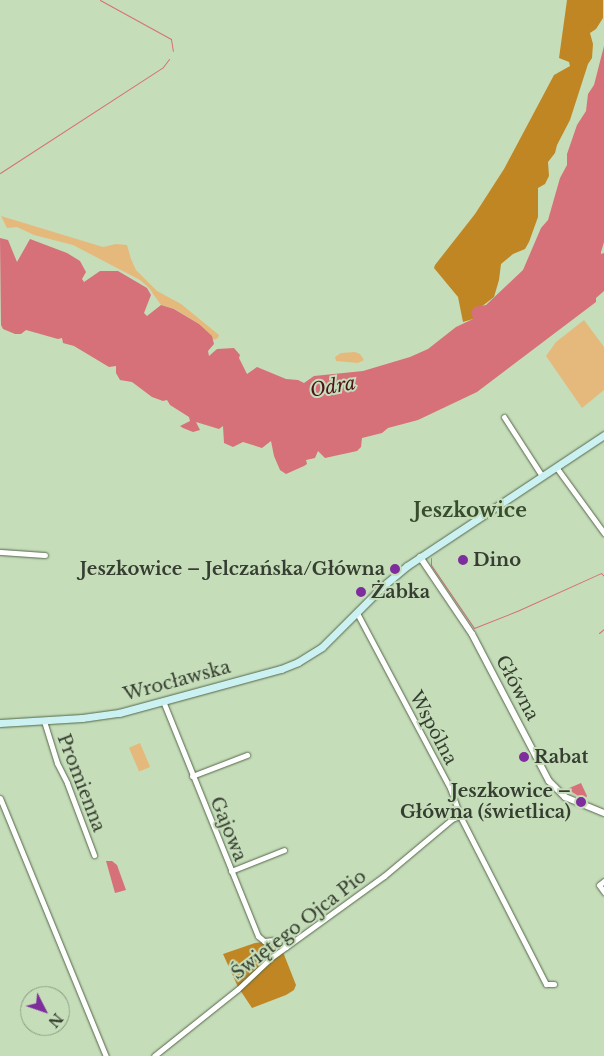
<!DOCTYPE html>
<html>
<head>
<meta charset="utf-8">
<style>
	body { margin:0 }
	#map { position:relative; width:604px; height:1056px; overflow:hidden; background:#c6ddba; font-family:"Libre Baskerville",serif }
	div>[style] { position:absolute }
	.green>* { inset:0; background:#e5b97c; transform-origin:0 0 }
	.forest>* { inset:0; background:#bf8623 }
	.water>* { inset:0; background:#d67079 }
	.stream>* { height:1px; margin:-0.5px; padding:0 0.5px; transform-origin:0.5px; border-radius:0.5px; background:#d67079 }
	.roads { filter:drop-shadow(0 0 1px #546849) drop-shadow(0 0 1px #546849) }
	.minor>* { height:5px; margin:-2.5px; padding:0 2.5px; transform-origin:2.5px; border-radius:2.5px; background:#fff }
	.tertiary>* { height:6px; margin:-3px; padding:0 3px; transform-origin:3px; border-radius:3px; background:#fff }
	.secondary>* { height:7px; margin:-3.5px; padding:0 3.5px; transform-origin:3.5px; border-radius:3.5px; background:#cbf1f2 }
	.dots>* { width:14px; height:14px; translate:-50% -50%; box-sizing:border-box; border:2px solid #c6ddba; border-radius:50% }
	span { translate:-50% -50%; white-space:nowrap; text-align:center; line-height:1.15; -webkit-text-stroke:4px #c6ddba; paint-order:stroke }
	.poi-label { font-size:18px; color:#353e30; font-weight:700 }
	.left { translate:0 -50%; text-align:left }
	.right { translate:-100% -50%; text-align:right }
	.street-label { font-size:18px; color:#353e30 }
	.water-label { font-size:19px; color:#4f0f1b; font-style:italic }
	.quarter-label { font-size:20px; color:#384c2e; font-weight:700 }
	.north { position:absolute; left:20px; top:986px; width:50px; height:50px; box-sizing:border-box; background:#c6ddba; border:1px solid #8c9d83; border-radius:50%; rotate:131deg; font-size:14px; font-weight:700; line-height:20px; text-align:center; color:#353e30 }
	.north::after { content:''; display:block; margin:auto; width:18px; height:22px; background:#7e2d9c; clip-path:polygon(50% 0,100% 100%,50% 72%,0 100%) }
</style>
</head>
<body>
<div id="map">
	<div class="green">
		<div style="clip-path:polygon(1px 216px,103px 247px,116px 244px,127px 245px,131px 259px,136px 270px,157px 291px,181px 304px,219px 335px,218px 338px,214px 340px,199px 324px,175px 309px,161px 305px,149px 288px,140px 280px,73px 245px,34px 235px,17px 227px,7px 228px)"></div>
		<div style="clip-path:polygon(584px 320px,604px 347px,604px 390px,582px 408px,546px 356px,556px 342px)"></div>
		<div style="clip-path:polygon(355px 352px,360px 354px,364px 360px,358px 363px,336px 361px,335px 357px,341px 353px)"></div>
		<div style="left:140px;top:743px;width:26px;height:12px;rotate:67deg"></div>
	</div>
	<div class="forest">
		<div style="clip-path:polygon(567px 0,603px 0,603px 18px,596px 29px,590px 33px,593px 44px,592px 58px,588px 64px,570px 120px,557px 145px,555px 153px,548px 162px,549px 176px,545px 184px,538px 188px,538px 217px,529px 242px,525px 249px,513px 254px,501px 264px,499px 280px,494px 297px,481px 307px,473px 319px,463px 322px,458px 297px,434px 268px,435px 265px,475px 214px,504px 169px,554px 75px,570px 66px,569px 62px,559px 58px)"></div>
		<div style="clip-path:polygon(272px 941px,281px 947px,296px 985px,294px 990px,286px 995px,252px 1008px,238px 987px,223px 954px,255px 943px)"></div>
	</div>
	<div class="water">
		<div style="clip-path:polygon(604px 46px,604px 242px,601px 252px,601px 254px,604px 253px,604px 291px,596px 298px,596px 302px,477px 392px,418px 420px,388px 428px,382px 433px,362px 438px,361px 447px,357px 451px,325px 458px,318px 451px,315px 458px,306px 460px,307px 464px,304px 466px,286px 474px,280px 470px,274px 456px,271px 441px,262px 448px,243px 442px,233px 447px,224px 443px,223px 426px,219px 429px,196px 422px,200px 430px,193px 432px,183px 428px,180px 426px,190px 421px,189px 417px,170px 405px,167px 400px,163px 401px,152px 397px,132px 382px,120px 380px,116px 373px,116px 366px,109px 367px,74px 346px,63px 343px,62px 338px,58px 339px,26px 330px,21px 334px,15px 334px,3px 329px,1px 325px,0 238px,8px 240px,17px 262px,30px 239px,67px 253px,80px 261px,86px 272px,82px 279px,84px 282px,100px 271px,118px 271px,147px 288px,151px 295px,144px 313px,147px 316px,161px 305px,174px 309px,199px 324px,212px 336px,214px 344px,208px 351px,209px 356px,217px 349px,234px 348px,240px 355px,239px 358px,247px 374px,257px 367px,286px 379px,298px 380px,304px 383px,314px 376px,363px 371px,410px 357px,428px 349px,456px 327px,473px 319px,471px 312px,474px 307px,486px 305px,523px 270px,541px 228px,548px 220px,560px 178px,567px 165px,567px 154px,577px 125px,586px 111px,588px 94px,594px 85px)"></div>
		<div style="clip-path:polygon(581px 783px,587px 796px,585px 800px,567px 789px)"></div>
		<div style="clip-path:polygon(106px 861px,112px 861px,117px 865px,126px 890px,115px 893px)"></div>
	</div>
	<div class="stream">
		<div style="left:100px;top:0;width:81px;rotate:28.8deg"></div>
		<div style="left:171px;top:39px;width:12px;rotate:81deg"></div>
		<div style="left:0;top:173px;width:194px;rotate:-33deg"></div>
		<div style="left:163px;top:67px;width:10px;rotate:-53deg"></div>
		<div style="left:431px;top:558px;width:7px;rotate:90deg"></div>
		<div style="left:431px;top:565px;width:76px;rotate:55.7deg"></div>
		<div style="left:474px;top:628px;width:46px;rotate:-21.6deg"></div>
		<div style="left:517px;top:611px;width:92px;rotate:-24.3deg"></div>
		<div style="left:601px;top:573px;width:4px;rotate:45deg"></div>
		<div style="left:599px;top:633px;width:6px;rotate:-39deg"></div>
	</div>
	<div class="roads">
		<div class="minor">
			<div style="left:504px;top:417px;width:70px;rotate:57.2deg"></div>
			<div style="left:556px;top:467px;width:82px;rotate:54deg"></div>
			<div style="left:0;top:552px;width:45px;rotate:3.8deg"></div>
			<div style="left:357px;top:613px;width:198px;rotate:62deg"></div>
			<div style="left:450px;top:788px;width:30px;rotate:70deg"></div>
			<div style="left:460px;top:816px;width:189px;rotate:62.9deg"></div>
			<div style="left:546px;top:984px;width:8px"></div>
			<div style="left:163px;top:701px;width:253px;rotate:68deg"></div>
			<div style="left:258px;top:936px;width:8px;rotate:40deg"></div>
			<div style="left:264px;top:941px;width:10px;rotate:-6deg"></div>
			<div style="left:274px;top:940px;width:14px;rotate:30deg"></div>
			<div style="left:44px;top:721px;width:44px;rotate:72.8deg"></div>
			<div style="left:57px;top:763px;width:22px;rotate:63deg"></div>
			<div style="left:67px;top:783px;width:77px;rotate:69.4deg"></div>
			<div style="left:192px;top:776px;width:59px;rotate:-20.9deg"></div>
			<div style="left:0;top:798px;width:279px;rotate:67.7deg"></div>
			<div style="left:231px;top:871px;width:57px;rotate:-21.6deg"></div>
			<div style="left:604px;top:881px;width:6px;rotate:141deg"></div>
			<div style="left:599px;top:885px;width:9px;rotate:54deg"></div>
			<div style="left:154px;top:1056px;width:107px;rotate:-38.6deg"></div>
			<div style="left:238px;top:989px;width:47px;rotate:-43.3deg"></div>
			<div style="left:272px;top:957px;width:138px;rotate:-35.9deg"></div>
			<div style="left:384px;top:876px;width:89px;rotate:-40deg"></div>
			<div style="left:452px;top:819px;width:9px;rotate:-21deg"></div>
		</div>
		<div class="tertiary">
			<div style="left:420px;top:557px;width:93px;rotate:56deg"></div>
			<div style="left:472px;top:634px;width:166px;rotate:62.4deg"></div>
			<div style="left:549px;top:781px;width:23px;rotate:45deg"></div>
			<div style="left:565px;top:797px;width:42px;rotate:22.3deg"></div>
		</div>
		<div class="secondary">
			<div style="left:0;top:723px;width:82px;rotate:-3.5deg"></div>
			<div style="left:82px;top:718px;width:37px;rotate:-8deg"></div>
			<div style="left:119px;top:713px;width:168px;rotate:-15.2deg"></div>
			<div style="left:281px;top:669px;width:18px;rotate:-22deg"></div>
			<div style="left:298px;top:662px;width:28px;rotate:-32deg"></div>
			<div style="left:322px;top:647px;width:86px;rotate:-45deg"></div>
			<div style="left:383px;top:586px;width:31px;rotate:-40deg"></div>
			<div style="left:407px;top:566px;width:237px;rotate:-33.6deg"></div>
		</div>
	</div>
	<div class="dots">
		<div style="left:463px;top:560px;background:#7e2d9c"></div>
		<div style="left:395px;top:569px;background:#7e2d9c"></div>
		<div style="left:361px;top:592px;background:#7e2d9c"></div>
		<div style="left:524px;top:757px;background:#7e2d9c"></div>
		<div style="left:581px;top:802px;background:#7e2d9c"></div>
	</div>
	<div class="poi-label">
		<span class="left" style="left:473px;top:560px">Dino</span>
		<span class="right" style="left:385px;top:569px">Jeszkowice – Jelczańska/Główna</span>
		<span class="left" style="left:371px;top:592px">Żabka</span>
		<span class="left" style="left:534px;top:757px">Rabat</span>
		<span class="right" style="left:571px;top:802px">Jeszkowice –<br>Główna (świetlica)</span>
	</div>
	<div class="street-label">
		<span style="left:177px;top:681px;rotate:-15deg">Wrocławska</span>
		<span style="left:517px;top:688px;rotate:62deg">Główna</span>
		<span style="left:433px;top:728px;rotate:62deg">Wspólna</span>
		<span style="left:81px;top:783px;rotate:69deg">Promienna</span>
		<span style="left:228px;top:829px;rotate:68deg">Gajowa</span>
		<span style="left:299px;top:925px;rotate:-38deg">Świętego Ojca Pio</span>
	</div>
	<div class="water-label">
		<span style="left:333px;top:387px;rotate:-10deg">Odra</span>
	</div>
	<div class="quarter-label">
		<span style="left:470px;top:510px">Jeszkowice</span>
	</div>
	<div class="north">N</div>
</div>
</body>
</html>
